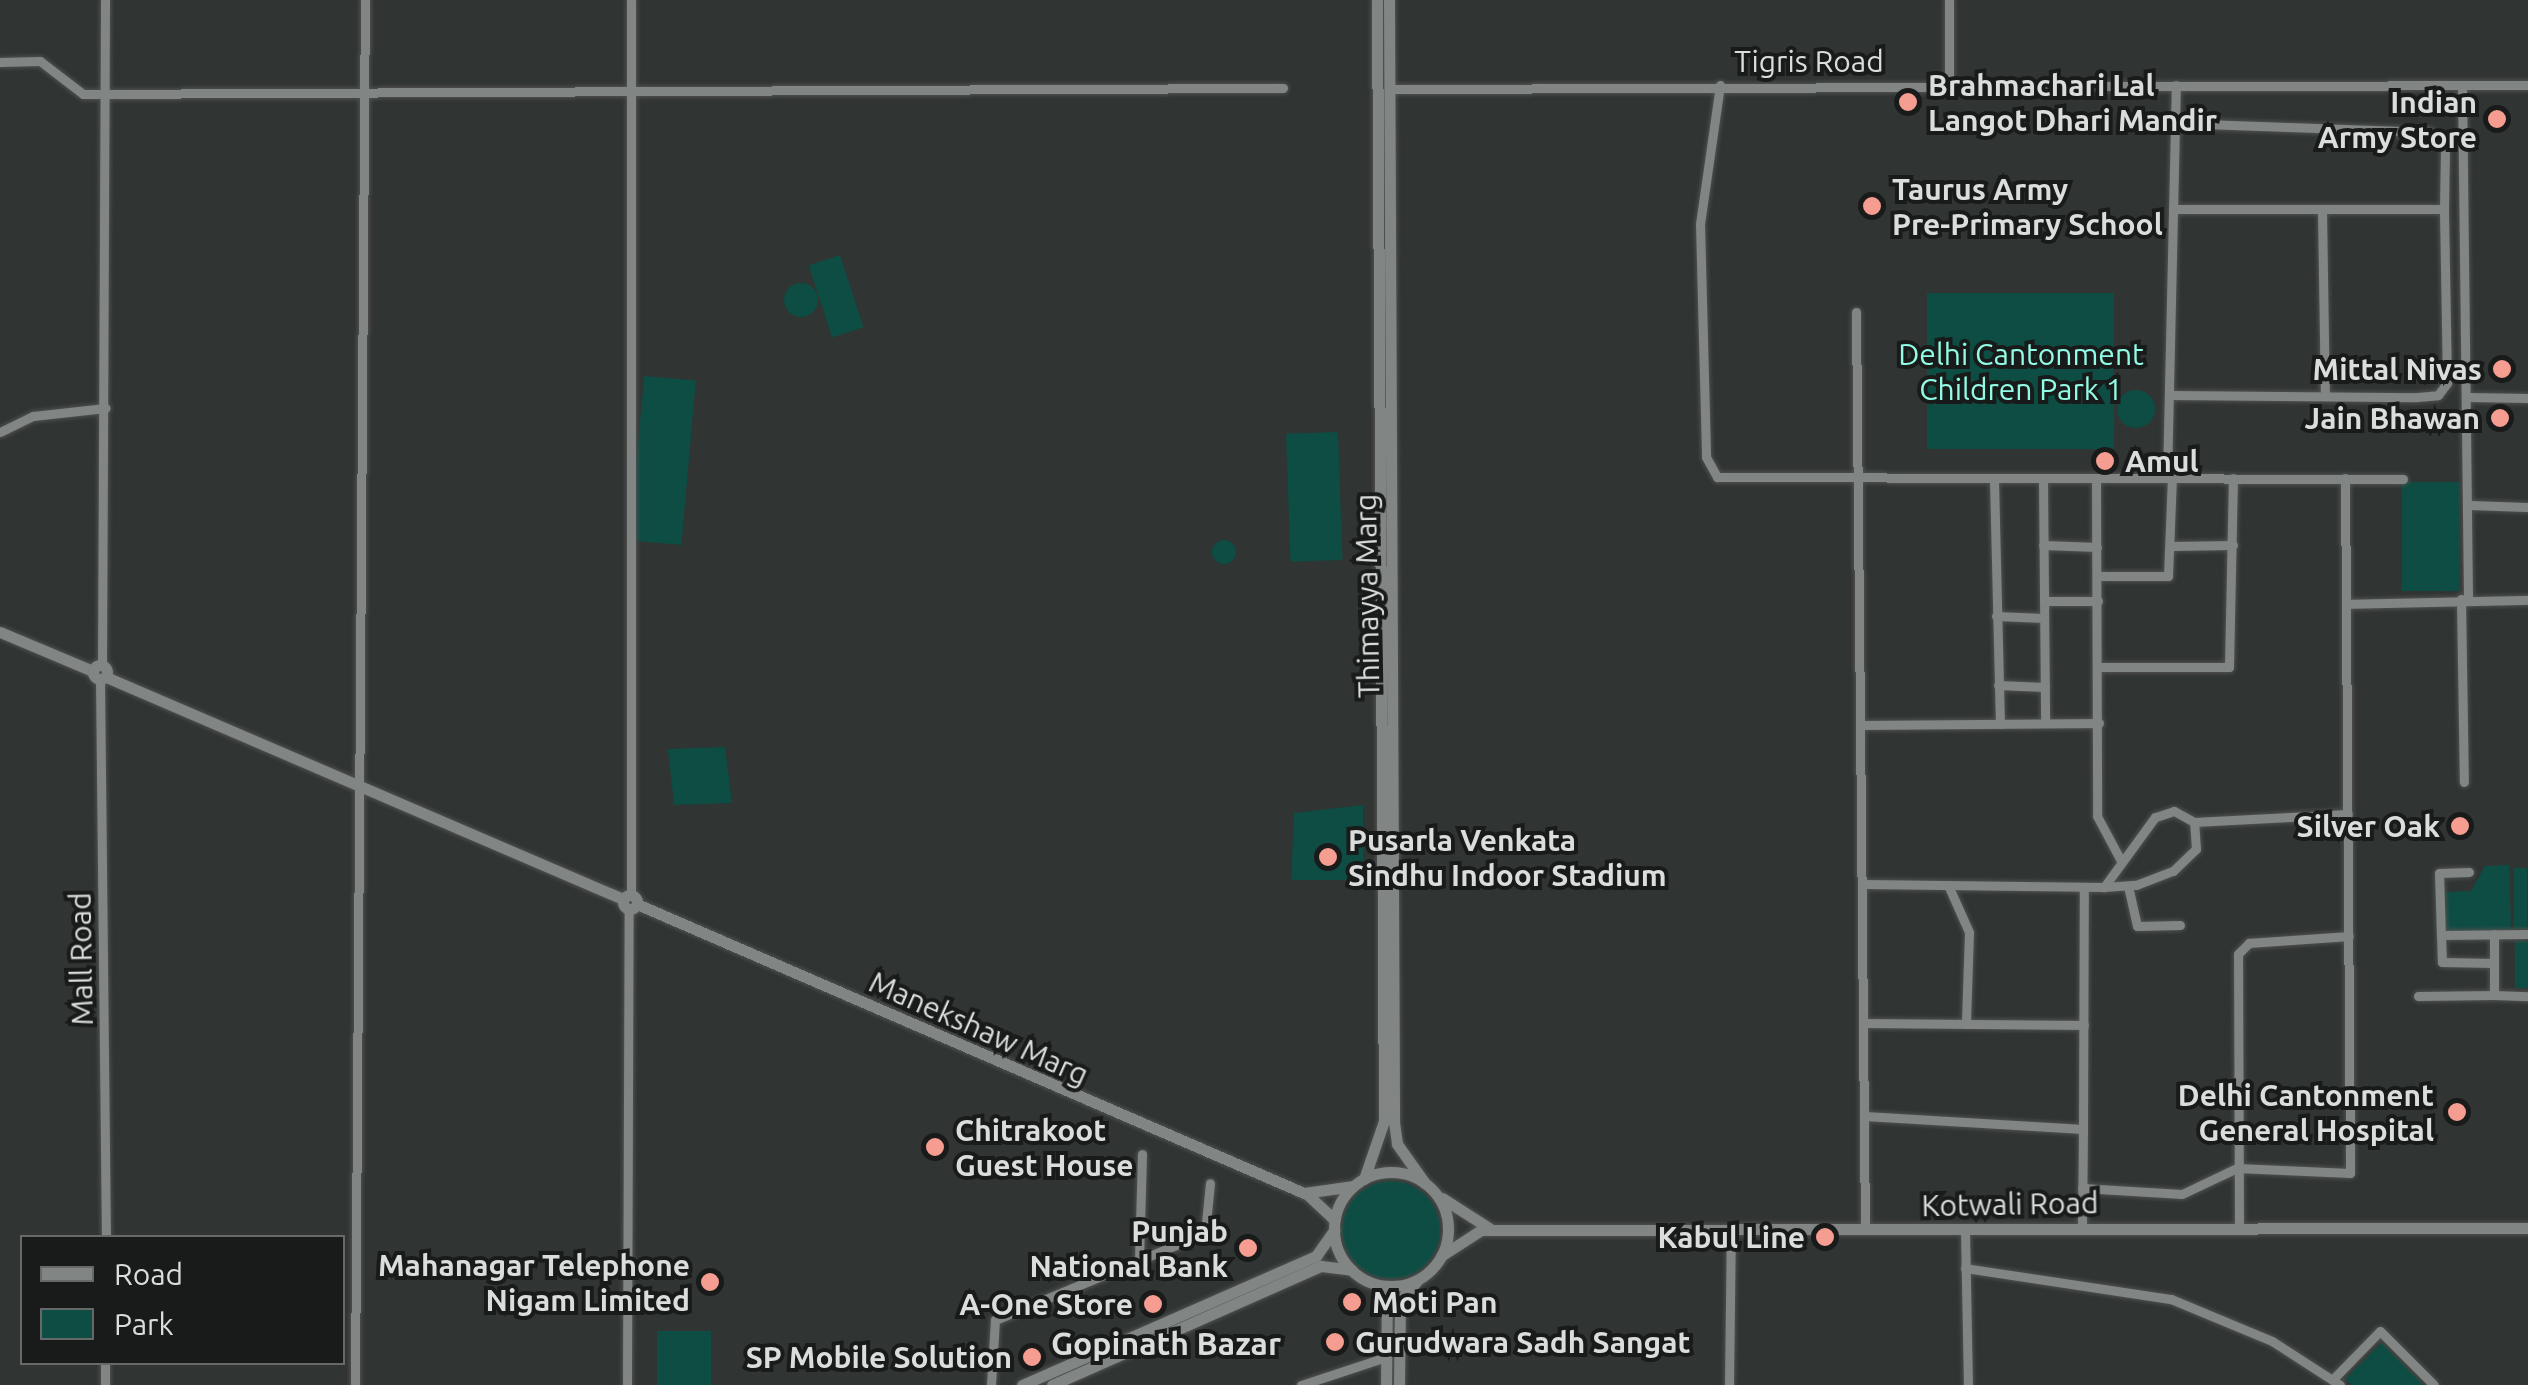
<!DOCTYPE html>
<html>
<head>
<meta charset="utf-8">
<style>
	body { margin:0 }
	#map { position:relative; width:2528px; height:1385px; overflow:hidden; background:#303433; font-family:Ubuntu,sans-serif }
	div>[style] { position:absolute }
	.green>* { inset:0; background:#0d4d43; transform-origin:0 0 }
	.round { border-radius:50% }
	.roads { filter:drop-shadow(0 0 2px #4f5150) drop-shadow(0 0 2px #4f5150) }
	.minor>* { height:9px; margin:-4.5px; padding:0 4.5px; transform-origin:4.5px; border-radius:4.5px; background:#818584 }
	.tertiary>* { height:11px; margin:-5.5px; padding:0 5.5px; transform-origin:5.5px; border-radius:5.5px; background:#818584 }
	.tertiary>.ring { margin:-5.5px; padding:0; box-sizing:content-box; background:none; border:11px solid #818584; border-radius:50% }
	.dots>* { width:28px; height:28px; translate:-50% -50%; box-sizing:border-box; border:5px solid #191b1a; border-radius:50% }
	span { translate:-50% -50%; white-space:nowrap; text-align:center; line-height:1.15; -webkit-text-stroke:8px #191b1a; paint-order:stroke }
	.street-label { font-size:30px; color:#dbdddc }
	.poi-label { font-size:30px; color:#dbdddc; font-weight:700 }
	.left { translate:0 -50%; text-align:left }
	.right { translate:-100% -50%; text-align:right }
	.park-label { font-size:30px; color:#91fbe5 }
	.neighbourhood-label { font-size:32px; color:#dbdddc; font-weight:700 }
	.legend { position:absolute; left:20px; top:1235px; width:325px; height:130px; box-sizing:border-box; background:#191b1a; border:2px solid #676968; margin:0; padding:12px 18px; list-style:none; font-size:30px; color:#dbdddc }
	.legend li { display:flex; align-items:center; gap:20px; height:50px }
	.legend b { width:50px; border:2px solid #676968 }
</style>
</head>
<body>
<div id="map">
	<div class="green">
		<div style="left:840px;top:255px;width:76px;height:33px;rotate:72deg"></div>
		<div class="round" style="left:784px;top:283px;width:34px;height:34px"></div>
		<div style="left:1927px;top:293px;width:187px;height:156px"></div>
		<div style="left:644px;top:376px;width:52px;height:165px;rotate:5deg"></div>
		<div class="round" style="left:2117px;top:390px;width:38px;height:38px"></div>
		<div style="left:1338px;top:432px;width:128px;height:52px;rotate:88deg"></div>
		<div style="left:2402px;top:482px;width:58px;height:109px"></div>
		<div class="round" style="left:1212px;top:540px;width:24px;height:24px"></div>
		<div style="clip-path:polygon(725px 747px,732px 803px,674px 805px,668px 749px)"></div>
		<div style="clip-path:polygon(1363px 805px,1363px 880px,1291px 880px,1294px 813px)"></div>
		<div style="clip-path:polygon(2509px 865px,2511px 931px,2445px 933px,2444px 892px,2471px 891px,2485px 866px)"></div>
		<div style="left:2527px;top:868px;width:61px;height:13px;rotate:90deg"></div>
		<div style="left:2515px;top:941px;width:13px;height:47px"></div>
		<div class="round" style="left:1342px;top:1181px;width:98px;height:98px"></div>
		<div style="left:657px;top:1331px;width:54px;height:54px"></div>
		<div style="clip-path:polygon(2381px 1343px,2382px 1343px,2424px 1385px,2351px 1385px,2345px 1379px)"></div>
	</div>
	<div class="roads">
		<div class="minor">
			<div style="left:631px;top:0;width:895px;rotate:90deg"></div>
			<div style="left:0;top:62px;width:40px;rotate:-1.4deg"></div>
			<div style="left:40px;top:61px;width:54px;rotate:37.5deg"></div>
			<div style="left:83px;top:94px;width:1200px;rotate:-0.29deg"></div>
			<div style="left:1720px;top:85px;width:140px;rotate:98.2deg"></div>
			<div style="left:1700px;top:224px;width:233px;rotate:88.5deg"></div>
			<div style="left:1706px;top:457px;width:23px;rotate:61deg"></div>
			<div style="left:1717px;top:477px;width:686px;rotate:0.17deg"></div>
			<div style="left:2462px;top:85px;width:514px;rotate:89.33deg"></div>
			<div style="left:1949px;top:86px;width:86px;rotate:-90deg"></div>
			<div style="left:1389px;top:89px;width:1139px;rotate:-0.2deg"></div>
			<div style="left:2175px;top:123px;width:255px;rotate:2deg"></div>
			<div style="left:2430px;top:132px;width:21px;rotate:45deg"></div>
			<div style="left:2445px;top:147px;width:62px;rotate:90.9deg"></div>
			<div style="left:2322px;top:211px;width:185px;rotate:89.1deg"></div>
			<div style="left:1856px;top:312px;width:918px;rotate:89.44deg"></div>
			<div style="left:2170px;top:395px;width:247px;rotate:0.5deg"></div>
			<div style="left:2417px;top:397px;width:21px;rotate:-5deg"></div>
			<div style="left:2438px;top:395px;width:15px;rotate:-53deg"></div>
			<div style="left:2447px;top:383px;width:174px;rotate:-91deg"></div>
			<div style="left:2444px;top:209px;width:271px;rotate:180deg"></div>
			<div style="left:2468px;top:397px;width:60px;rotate:1deg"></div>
			<div style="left:0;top:432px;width:37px;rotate:-26deg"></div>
			<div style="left:33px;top:416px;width:73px;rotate:-6.3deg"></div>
			<div style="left:2167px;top:477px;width:392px;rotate:-88.7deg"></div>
			<div style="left:2096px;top:478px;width:338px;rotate:89.8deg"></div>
			<div style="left:2097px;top:816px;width:49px;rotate:61.9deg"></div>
			<div style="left:2043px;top:479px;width:244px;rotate:89.5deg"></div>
			<div style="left:1994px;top:480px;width:244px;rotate:88.6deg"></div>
			<div style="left:2468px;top:505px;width:60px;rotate:1.9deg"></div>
			<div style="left:2043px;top:545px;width:54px;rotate:2.1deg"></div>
			<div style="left:2172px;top:546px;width:61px;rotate:-0.9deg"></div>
			<div style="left:2098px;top:576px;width:70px"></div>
			<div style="left:2168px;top:576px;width:99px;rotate:-87.7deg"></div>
			<div style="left:2461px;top:599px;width:183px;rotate:89.1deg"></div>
			<div style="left:2044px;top:601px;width:54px"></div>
			<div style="left:2346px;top:604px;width:182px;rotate:-1.3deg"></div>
			<div style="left:1996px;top:616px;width:48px;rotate:2.4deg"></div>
			<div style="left:102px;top:666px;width:666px;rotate:-89.74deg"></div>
			<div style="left:2100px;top:667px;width:129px"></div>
			<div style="left:2229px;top:667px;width:189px;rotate:-88.8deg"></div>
			<div style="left:100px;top:679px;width:559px;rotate:89.39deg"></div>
			<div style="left:1998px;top:685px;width:47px;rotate:2.4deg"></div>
			<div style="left:1864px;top:725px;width:235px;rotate:-0.5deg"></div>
			<div style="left:2194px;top:822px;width:154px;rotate:-3deg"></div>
			<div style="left:2469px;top:872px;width:30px;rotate:178deg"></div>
			<div style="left:2439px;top:873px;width:62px;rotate:88.2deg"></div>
			<div style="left:2441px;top:935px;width:87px;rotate:-0.7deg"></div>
			<div style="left:1864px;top:884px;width:240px;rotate:0.7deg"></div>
			<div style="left:2104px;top:887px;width:32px;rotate:-4deg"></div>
			<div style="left:2136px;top:885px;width:40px;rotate:-21deg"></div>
			<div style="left:2173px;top:871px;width:32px;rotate:-44deg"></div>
			<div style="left:2196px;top:849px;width:27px;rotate:-94deg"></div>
			<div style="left:2194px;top:822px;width:23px;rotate:-151deg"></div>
			<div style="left:2174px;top:811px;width:20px;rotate:162deg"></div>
			<div style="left:2155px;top:817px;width:87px;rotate:126.1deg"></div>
			<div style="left:1948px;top:885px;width:51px;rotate:65.9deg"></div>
			<div style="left:1969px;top:932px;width:92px;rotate:91.9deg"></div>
			<div style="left:2128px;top:886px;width:41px;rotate:77.3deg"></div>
			<div style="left:2137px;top:926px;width:43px;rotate:-1.3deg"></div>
			<div style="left:2494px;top:934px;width:61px;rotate:90deg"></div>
			<div style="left:2494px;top:995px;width:34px;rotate:2deg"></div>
			<div style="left:2441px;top:935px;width:27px;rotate:88deg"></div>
			<div style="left:2442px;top:962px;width:52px;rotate:1.1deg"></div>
			<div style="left:2418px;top:996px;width:76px;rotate:-0.8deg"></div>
			<div style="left:1865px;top:1023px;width:219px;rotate:0.5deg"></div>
			<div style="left:1865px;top:1116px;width:218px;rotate:3.4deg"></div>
			<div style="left:2083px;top:1129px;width:242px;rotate:-89.8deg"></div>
			<div style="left:2082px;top:1188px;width:100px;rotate:3.4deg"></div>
			<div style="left:2182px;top:1194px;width:61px;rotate:-25.3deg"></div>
			<div style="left:2237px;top:1168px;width:113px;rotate:2.5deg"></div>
			<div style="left:2350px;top:1173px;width:695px;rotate:-90.41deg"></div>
			<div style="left:2082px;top:1226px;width:97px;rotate:-89.4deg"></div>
			<div style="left:2239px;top:1229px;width:275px;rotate:-90.2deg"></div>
			<div style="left:2238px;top:954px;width:16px;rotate:-45deg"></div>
			<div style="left:2249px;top:943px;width:100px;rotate:-4deg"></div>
			<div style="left:1965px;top:1230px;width:155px;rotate:88.9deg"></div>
			<div style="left:1139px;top:1261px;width:107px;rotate:-88.4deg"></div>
			<div style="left:1965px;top:1268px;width:208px;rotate:8.6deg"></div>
			<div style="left:2171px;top:1299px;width:109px;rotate:22.6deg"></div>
			<div style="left:2272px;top:1341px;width:81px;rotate:32.9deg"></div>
			<div style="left:2333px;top:1379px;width:67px;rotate:-45.6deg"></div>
			<div style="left:2380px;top:1331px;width:76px;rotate:45deg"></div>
			<div style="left:105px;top:1385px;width:23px;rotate:-90deg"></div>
			<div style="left:355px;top:1385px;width:1385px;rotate:-89.59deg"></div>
			<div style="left:627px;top:1385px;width:475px;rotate:-89.8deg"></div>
			<div style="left:991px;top:1385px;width:65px;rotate:-86.5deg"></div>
			<div style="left:995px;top:1320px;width:227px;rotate:-22.5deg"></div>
			<div style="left:1205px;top:1233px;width:50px;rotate:-84.3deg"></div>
			<div style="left:1301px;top:1385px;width:89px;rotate:-18.2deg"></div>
			<div style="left:1729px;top:1385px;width:155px;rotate:-89.3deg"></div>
		</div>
		<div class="tertiary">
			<div style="left:1389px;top:0;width:1122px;rotate:89.74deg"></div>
			<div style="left:1394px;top:1122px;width:22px;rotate:82deg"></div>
			<div style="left:1397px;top:1144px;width:47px;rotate:54.6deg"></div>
			<div style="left:0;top:632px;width:101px;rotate:22.8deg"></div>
			<div class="ring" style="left:93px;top:665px;width:3px;height:3px"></div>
			<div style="left:106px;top:677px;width:563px;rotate:23.24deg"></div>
			<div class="ring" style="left:623px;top:895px;width:3px;height:3px"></div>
			<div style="left:637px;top:904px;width:727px;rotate:23.43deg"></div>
			<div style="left:1304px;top:1193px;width:50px;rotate:-8deg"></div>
			<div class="ring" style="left:1334px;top:1172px;width:103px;height:103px"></div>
			<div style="left:1364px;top:1179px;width:61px;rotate:-71deg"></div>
			<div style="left:1384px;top:1121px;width:1121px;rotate:-90.36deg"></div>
			<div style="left:1309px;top:1196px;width:35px;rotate:43deg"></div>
			<div style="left:1442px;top:1198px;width:56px;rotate:32.6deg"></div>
			<div style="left:1441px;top:1256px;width:48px;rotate:-33deg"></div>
			<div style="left:1481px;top:1230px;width:1047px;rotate:-0.11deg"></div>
			<div style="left:1022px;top:1385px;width:321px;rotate:-23.7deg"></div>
			<div style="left:1316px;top:1256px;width:32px;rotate:-55deg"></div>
			<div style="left:1052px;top:1385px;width:294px;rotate:-23.9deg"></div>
			<div style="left:1321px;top:1266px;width:31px;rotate:7deg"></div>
			<div style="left:1386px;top:1385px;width:99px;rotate:-89.4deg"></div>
			<div style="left:1399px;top:1385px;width:85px;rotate:-89.3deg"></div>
			<div style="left:1400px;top:1300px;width:25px;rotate:-48deg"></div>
		</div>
	</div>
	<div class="dots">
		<div style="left:1908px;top:102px;background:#f59d90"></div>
		<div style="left:2497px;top:119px;background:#f59d90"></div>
		<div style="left:1872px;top:206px;background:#f59d90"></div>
		<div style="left:2502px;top:369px;background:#f59d90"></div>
		<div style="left:2500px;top:418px;background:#f59d90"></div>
		<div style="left:2105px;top:461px;background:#f59d90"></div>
		<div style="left:2460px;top:826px;background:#f59d90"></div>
		<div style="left:1328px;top:857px;background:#f59d90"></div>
		<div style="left:2457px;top:1112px;background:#f59d90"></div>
		<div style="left:935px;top:1147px;background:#f59d90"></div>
		<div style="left:1825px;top:1237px;background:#f59d90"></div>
		<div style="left:1248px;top:1248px;background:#f59d90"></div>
		<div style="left:710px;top:1282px;background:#f59d90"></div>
		<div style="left:1352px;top:1302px;background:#f59d90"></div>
		<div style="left:1153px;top:1304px;background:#f59d90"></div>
		<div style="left:1335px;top:1342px;background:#f59d90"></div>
		<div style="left:1032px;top:1357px;background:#f59d90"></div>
	</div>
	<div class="street-label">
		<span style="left:1809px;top:61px">Tigris Road</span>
		<span style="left:1367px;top:596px;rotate:-91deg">Thimayya Marg</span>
		<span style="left:81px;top:959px;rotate:-91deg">Mall Road</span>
		<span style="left:979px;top:1028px;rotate:24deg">Manekshaw Marg</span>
		<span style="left:2010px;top:1204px;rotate:-1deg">Kotwali Road</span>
	</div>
	<div class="poi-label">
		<span class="left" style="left:1928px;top:102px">Brahmachari Lal<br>Langot Dhari Mandir</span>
		<span class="right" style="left:2477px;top:119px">Indian<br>Army Store</span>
		<span class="left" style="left:1892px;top:206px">Taurus Army<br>Pre-Primary School</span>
		<span class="right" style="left:2482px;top:369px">Mittal Nivas</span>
		<span class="right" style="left:2480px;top:418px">Jain Bhawan</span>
		<span class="left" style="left:2125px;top:461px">Amul</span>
		<span class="right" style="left:2440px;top:826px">Silver Oak</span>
		<span class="left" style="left:1348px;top:857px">Pusarla Venkata<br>Sindhu Indoor Stadium</span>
		<span class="right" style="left:2434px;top:1112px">Delhi Cantonment<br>General Hospital</span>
		<span class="left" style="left:955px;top:1147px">Chitrakoot<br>Guest House</span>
		<span class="right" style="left:1228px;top:1248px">Punjab<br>National Bank</span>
		<span class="right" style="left:1805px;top:1237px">Kabul Line</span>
		<span class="right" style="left:690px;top:1282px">Mahanagar Telephone<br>Nigam Limited</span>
		<span class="left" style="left:1372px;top:1302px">Moti Pan</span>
		<span class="right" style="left:1133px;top:1304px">A-One Store</span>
		<span class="left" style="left:1355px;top:1342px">Gurudwara Sadh Sangat</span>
		<span class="right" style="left:1012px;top:1357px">SP Mobile Solution</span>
	</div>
	<div class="park-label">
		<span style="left:2021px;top:371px">Delhi Cantonment<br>Children Park 1</span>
	</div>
	<div class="neighbourhood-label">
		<span style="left:1166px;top:1343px">Gopinath Bazar</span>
	</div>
	<ul class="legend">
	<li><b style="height:12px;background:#818584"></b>Road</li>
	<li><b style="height:28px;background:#0d4d43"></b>Park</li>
	</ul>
</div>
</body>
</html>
